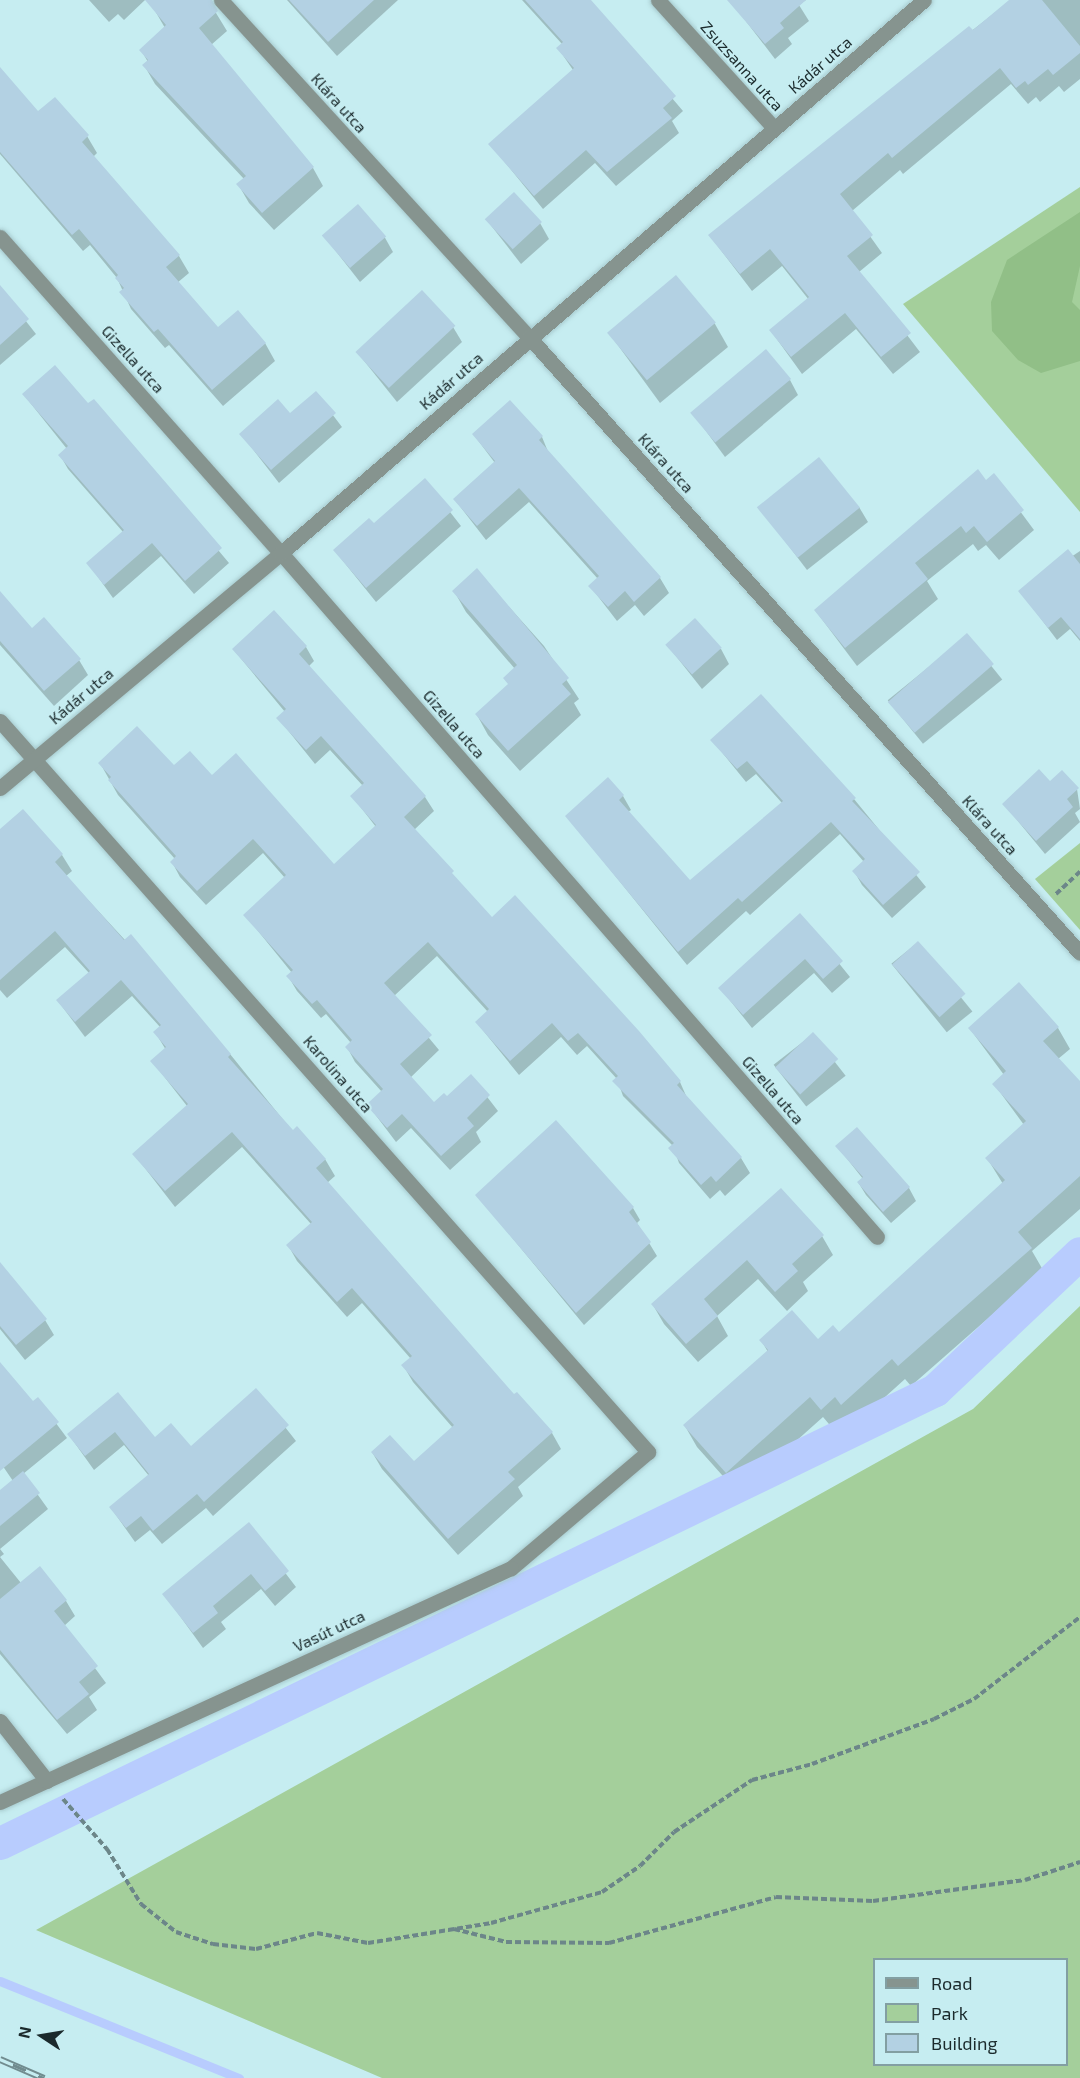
<!DOCTYPE html>
<html>
<head>
<meta charset="utf-8">
<style>
	body { margin:0 }
	#map { position:relative; width:1080px; height:2078px; overflow:hidden; background:#c6edf1; font-family:"Exo 2",sans-serif }
	div>[style] { position:absolute }
	.green>* { inset:0; background:#a4cf9b }
	.forest>* { inset:0; background:#91bf87 }
	.shadow>* { inset:0; background:#0003; transform-origin:0 0 }
	.stream>* { height:9px; margin:-4.5px; padding:0 4.5px; transform-origin:4.5px; border-radius:4.5px; background:#b8ccfe }
	.canal>* { height:33px; margin:-16.5px; padding:0 16.5px; transform-origin:16.5px; border-radius:16.5px; background:#b8ccfe }
	.building>* { inset:0; background:#b3d1e3; transform-origin:0 0 }
	.path>* { height:4px; margin-top:-2px; transform-origin:0; background:repeating-linear-gradient(90deg,#6c8689 0 6px,transparent 0 9px) }
	.roads { filter:drop-shadow(0 0 2px #a7cace) drop-shadow(0 0 2px #a7cace) }
	.minor>* { height:15px; margin:-7.5px; padding:0 7.5px; transform-origin:7.5px; border-radius:7.5px; background:#86948f }
	.rail>* { height:7px; margin-top:-3.5px; transform-origin:0; background:repeating-linear-gradient(90deg,#c6edf1 0 14px,#718c8f 0 28px); box-sizing:border-box; border-block:2px solid #718c8f }
	span { translate:-50% -50%; white-space:nowrap; text-align:center; line-height:1.15; -webkit-text-stroke:4.5px #c6edf1; paint-order:stroke }
	.street-label { font-size:16px; color:#1b2a2c }
	.legend { position:absolute; left:873px; top:1958px; width:195px; height:108px; box-sizing:border-box; background:#c6edf1; border:2px solid #829fa2; margin:0; padding:8px 10px; list-style:none; font-size:18px; color:#1b2a2c }
	.legend li { display:flex; align-items:center; gap:12px; height:30px }
	.legend b { width:30px; border:2px solid #829fa2 }
	.north { position:absolute; left:12px; top:2006px; width:60px; height:60px; -webkit-text-stroke:4px #c6edf1; paint-order:stroke; rotate:282deg; font-size:16px; font-weight:700; line-height:24px; text-align:center; color:#1b2a2c }
	.north::after { content:''; display:block; margin:auto; width:21px; height:27px; background:#1b2a2c; clip-path:polygon(50% 0,100% 100%,50% 72%,0 100%) }
</style>
</head>
<body>
<div id="map">
	<div class="green">
		<div style="clip-path:polygon(1080px 187px,1080px 512px,903px 304px)"></div>
		<div style="clip-path:polygon(1080px 843px,1080px 930px,1035px 879px)"></div>
		<div style="clip-path:polygon(evenodd,1080px 1306px,1080px 2078px,382px 2078px,36px 1930px,973px 1409px,1080px 1306px,874px 1960px,1066px 1960px,1066px 2064px,874px 2064px,874px 1960px)"></div>
	</div>
	<div class="forest">
		<div style="clip-path:polygon(1080px 212px,1080px 266px,1072px 302px,1080px 310px,1080px 361px,1041px 373px,1018px 360px,992px 331px,991px 302px,1007px 260px)"></div>
	</div>
	<div class="shadow">
		<div style="clip-path:polygon(89px 0,145px 0,124px 20px,118px 14px,109px 22px)"></div>
		<div style="clip-path:polygon(165px 0,205px 0,216px 13px,227px 31px,211px 45px,313px 168px,323px 186px,274px 230px,249px 203px,238px 184px,244px 179px,155px 84px,144px 65px,148px 62px,141px 50px,165px 28px,154px 9px)"></div>
		<div style="clip-path:polygon(287px 0,398px 0,337px 56px)"></div>
		<div style="clip-path:polygon(522px 0,555px 0,598px 11px,683px 111px,672px 121px,679px 133px,616px 186px,595px 163px,543px 209px,490px 144px,573px 70px,558px 48px,562px 44px)"></div>
		<div style="clip-path:polygon(743px 0,806px 0,799px 5px,809px 21px,788px 38px,792px 44px,775px 59px,735px 7px)"></div>
		<div style="clip-path:polygon(1011px 0,1080px 0,1080px 79px,1064px 92px,1059px 86px,1040px 102px,1036px 97px,1028px 104px,1011px 84px,903px 174px,900px 170px,852px 211px,882px 253px,859px 272px,920px 352px,893px 374px,856px 329px,802px 374px,771px 331px,809px 300px,782px 266px,752px 291px,710px 236px)"></div>
		<div style="clip-path:polygon(0 69px,38px 113px,87px 136px,97px 153px,93px 157px,179px 256px,189px 273px,177px 283px,218px 329px,265px 343px,275px 361px,223px 406px,169px 345px,165px 348px,131px 309px,117px 278px,90px 245px,83px 251px,0 154px)"></div>
		<div style="clip-path:polygon(486px 219px,540px 223px,549px 239px,521px 264px)"></div>
		<div style="clip-path:polygon(324px 236px,384px 236px,393px 252px,360px 282px)"></div>
		<div style="clip-path:polygon(676px 277px,715px 324px,728px 347px,660px 403px,609px 333px)"></div>
		<div style="clip-path:polygon(0 288px,36px 334px,0 365px)"></div>
		<div style="clip-path:polygon(453px 327px,462px 342px,397px 402px,357px 352px)"></div>
		<div style="clip-path:polygon(790px 380px,798px 395px,725px 457px,692px 412px)"></div>
		<div style="clip-path:polygon(316px 393px,342px 427px,279px 483px,241px 434px,290px 415px)"></div>
		<div style="clip-path:polygon(24px 395px,88px 405px,93px 401px,229px 563px,194px 594px,161px 556px,113px 598px,88px 563px,123px 532px,68px 469px,60px 455px,67px 449px)"></div>
		<div style="clip-path:polygon(474px 435px,542px 437px,549px 454px,660px 578px,669px 593px,644px 616px,635px 605px,617px 621px,590px 586px,598px 579px,529px 502px,486px 540px,455px 500px,495px 463px)"></div>
		<div style="clip-path:polygon(994px 476px,1034px 530px,999px 560px,986px 545px,978px 551px,973px 544px,927px 581px,938px 599px,857px 666px,815px 610px)"></div>
		<div style="clip-path:polygon(425px 480px,461px 526px,376px 602px,335px 551px,374px 525px)"></div>
		<div style="clip-path:polygon(859px 507px,868px 522px,807px 570px,760px 508px)"></div>
		<div style="clip-path:polygon(1080px 551px,1080px 641px,1070px 629px,1057px 640px,1020px 591px)"></div>
		<div style="clip-path:polygon(477px 571px,544px 646px,579px 699px,574px 703px,581px 715px,520px 771px,488px 735px,477px 715px,509px 685px,515px 669px,466px 612px,454px 591px)"></div>
		<div style="clip-path:polygon(0 613px,79px 660px,88px 675px,54px 706px,0 645px)"></div>
		<div style="left:967px;top:636px;width:56px;height:102px;rotate:51deg"></div>
		<div style="clip-path:polygon(668px 646px,721px 649px,729px 664px,702px 689px)"></div>
		<div style="clip-path:polygon(306px 647px,314px 661px,308px 667px,425px 797px,434px 811px,414px 830px,461px 885px,492px 919px,680px 1082px,687px 1098px,741px 1158px,750px 1173px,725px 1196px,720px 1190px,710px 1199px,679px 1163px,673px 1146px,623px 1096px,617px 1079px,587px 1046px,577px 1055px,561px 1037px,519px 1075px,477px 1023px,488px 1012px,437px 956px,394px 996px,439px 1050px,410px 1078px,434px 1104px,447px 1099px,471px 1076px,498px 1111px,476px 1132px,481px 1142px,450px 1170px,411px 1128px,396px 1142px,368px 1105px,382px 1092px,355px 1062px,347px 1047px,351px 1043px,326px 1014px,321px 1018px,297px 991px,288px 976px,292px 973px,245px 915px,285px 878px,263px 853px,206px 905px,180px 877px,172px 862px,175px 859px,118px 795px,100px 763px,174px 767px,212px 777px,334px 867px,376px 827px,352px 796px,363px 786px,330px 750px,315px 764px,278px 718px,285px 712px,233px 649px)"></div>
		<div style="clip-path:polygon(712px 740px,854px 799px,926px 887px,892px 918px,862px 885px,854px 871px,864px 862px,840px 834px,750px 915px,746px 911px,687px 965px,567px 816px,608px 779px,623px 796px,631px 810px,628px 812px,690px 882px,782px 803px,756px 774px,746px 782px)"></div>
		<div style="clip-path:polygon(1050px 783px,1077px 789px,1080px 809px,1075px 813px,1080px 822px,1045px 854px,1004px 804px)"></div>
		<div style="clip-path:polygon(23px 811px,62px 855px,72px 871px,66px 876px,230px 1054px,293px 1132px,325px 1159px,335px 1176px,327px 1183px,514px 1396px,552px 1433px,561px 1449px,518px 1487px,523px 1496px,458px 1555px,382px 1469px,372px 1452px,414px 1463px,453px 1428px,413px 1382px,403px 1365px,411px 1359px,362px 1303px,347px 1317px,297px 1261px,288px 1245px,311px 1224px,242px 1147px,175px 1207px,134px 1154px,187px 1106px,152px 1061px,166px 1050px,155px 1032px,160px 1027px,132px 996px,85px 1037px,58px 1001px,89px 973px,65px 947px,7px 998px,0 990px,0 831px)"></div>
		<div style="clip-path:polygon(800px 915px,850px 977px,832px 993px,814px 973px,752px 1028px,720px 988px)"></div>
		<div style="left:917px;top:943px;width:88px;height:33px;rotate:51deg"></div>
		<div style="clip-path:polygon(1058px 1028px,1070px 1049px,1058px 1059px,1080px 1083px,1080px 1209px,1032px 1251px,1043px 1270px,911px 1386px,905px 1379px,854px 1425px,847px 1417px,834px 1430px,823px 1417px,738px 1493px,697px 1447px,685px 1426px,768px 1352px,761px 1340px,818px 1341px,839px 1334px,1003px 1184px,987px 1158px,1024px 1125px,994px 1084px,1004px 1075px,970px 1029px)"></div>
		<div style="left:813px;top:1034px;width:53px;height:50px;rotate:52deg"></div>
		<div style="clip-path:polygon(837px 1146px,909px 1188px,916px 1201px,891px 1223px,866px 1195px,858px 1182px,863px 1179px)"></div>
		<div style="clip-path:polygon(781px 1190px,822px 1236px,833px 1255px,803px 1282px,808px 1291px,787px 1311px,758px 1279px,717px 1316px,728px 1336px,698px 1362px,664px 1324px,653px 1305px)"></div>
		<div style="clip-path:polygon(477px 1195px,633px 1208px,640px 1220px,637px 1223px,657px 1256px,584px 1325px)"></div>
		<div style="clip-path:polygon(0 1283px,45px 1320px,54px 1335px,25px 1360px,0 1329px)"></div>
		<div style="clip-path:polygon(0 1383px,33px 1404px,38px 1399px,67px 1438px,23px 1474px,48px 1509px,0 1549px,4px 1554px,0 1557px,21px 1583px,66px 1601px,75px 1616px,64px 1626px,106px 1683px,89px 1697px,97px 1710px,67px 1734px,0 1654px,0 1492px,13px 1481px,0 1462px)"></div>
		<div style="clip-path:polygon(256px 1390px,296px 1441px,213px 1516px,206px 1508px,162px 1544px,150px 1530px,135px 1542px,111px 1508px,149px 1476px,124px 1445px,94px 1470px,69px 1435px,118px 1394px,155px 1439px,190px 1449px)"></div>
		<div style="clip-path:polygon(248px 1524px,296px 1587px,275px 1606px,261px 1589px,221px 1622px,226px 1629px,203px 1648px,164px 1594px)"></div>
	</div>
	<div class="stream">
		<div style="left:0;top:1981px;width:258px;rotate:22.1deg"></div>
	</div>
	<div class="canal">
		<div style="left:0;top:1843px;width:1039px;rotate:-25.85deg"></div>
		<div style="left:935px;top:1390px;width:199px;rotate:-43.4deg"></div>
	</div>
	<div class="building">
		<div style="clip-path:polygon(145px 0,212px 0,218px 11px,199px 28px,314px 167px,262px 213px,236px 184px,246px 176px,142px 65px,148px 60px,139px 50px,166px 25px)"></div>
		<div style="clip-path:polygon(289px 0,374px 0,328px 42px)"></div>
		<div style="clip-path:polygon(525px 0,591px 0,676px 96px,663px 108px,672px 118px,607px 172px,586px 150px,534px 196px,488px 144px,574px 68px,556px 48px,563px 42px)"></div>
		<div style="clip-path:polygon(727px 0,806px 0,780px 23px,784px 28px,765px 44px)"></div>
		<div style="clip-path:polygon(1009px 0,1042px 0,1080px 46px,1080px 53px,1053px 75px,1048px 69px,1028px 85px,1025px 81px,1016px 88px,1000px 68px,892px 158px,888px 153px,840px 194px,873px 235px,847px 256px,911px 333px,881px 357px,845px 313px,791px 357px,769px 330px,809px 297px,770px 249px,740px 274px,708px 235px,969px 26px,973px 30px)"></div>
		<div style="clip-path:polygon(0 67px,38px 111px,55px 97px,89px 135px,82px 142px,180px 255px,166px 267px,218px 327px,238px 310px,266px 343px,212px 390px,158px 329px,154px 332px,119px 292px,124px 288px,115px 278px,118px 275px,79px 229px,72px 235px,0 152px)"></div>
		<div style="left:514px;top:192px;width:41px;height:40px;rotate:47deg"></div>
		<div style="left:358px;top:204px;width:43px;height:48px;rotate:49deg"></div>
		<div style="left:676px;top:275px;width:62px;height:90px;rotate:50deg"></div>
		<div style="clip-path:polygon(0 285px,29px 319px,0 345px)"></div>
		<div style="left:422px;top:290px;width:49px;height:91px;rotate:47deg"></div>
		<div style="left:766px;top:349px;width:39px;height:99px;rotate:50deg"></div>
		<div style="clip-path:polygon(55px 365px,88px 403px,94px 399px,222px 548px,185px 581px,152px 543px,104px 585px,86px 563px,124px 530px,58px 455px,68px 446px,22px 394px)"></div>
		<div style="clip-path:polygon(316px 391px,336px 413px,271px 470px,239px 434px,278px 399px,290px 413px)"></div>
		<div style="clip-path:polygon(510px 400px,543px 436px,539px 440px,661px 577px,634px 602px,625px 591px,608px 607px,588px 586px,599px 576px,519px 488px,477px 526px,453px 499px,495px 461px,472px 434px)"></div>
		<div style="left:819px;top:457px;width:65px;height:80px;rotate:51deg"></div>
		<div style="clip-path:polygon(978px 469px,986px 480px,994px 473px,1024px 510px,987px 542px,974px 526px,966px 533px,961px 526px,915px 563px,928px 579px,845px 648px,814px 610px)"></div>
		<div style="clip-path:polygon(425px 478px,453px 510px,366px 588px,333px 550px,369px 518px,374px 523px)"></div>
		<div style="clip-path:polygon(1068px 549px,1080px 564px,1080px 639px,1061px 617px,1048px 628px,1018px 591px)"></div>
		<div style="clip-path:polygon(477px 568px,569px 678px,562px 684px,571px 694px,508px 751px,475px 714px,508px 684px,503px 678px,517px 665px,452px 591px)"></div>
		<div style="clip-path:polygon(0 591px,32px 628px,44px 617px,81px 659px,44px 691px,0 641px)"></div>
		<div style="clip-path:polygon(274px 610px,307px 646px,299px 654px,426px 796px,404px 817px,454px 871px,452px 873px,492px 917px,515px 895px,639px 1031px,681px 1081px,677px 1085px,742px 1157px,716px 1182px,711px 1176px,701px 1185px,668px 1148px,674px 1143px,612px 1081px,618px 1076px,578px 1033px,568px 1041px,552px 1023px,510px 1061px,475px 1022px,489px 1009px,428px 942px,384px 983px,432px 1035px,400px 1064px,434px 1102px,444px 1093px,447px 1096px,471px 1074px,490px 1095px,467px 1118px,474px 1126px,441px 1156px,402px 1114px,387px 1128px,366px 1105px,383px 1089px,345px 1047px,352px 1040px,317px 1000px,312px 1004px,286px 976px,293px 970px,243px 915px,286px 875px,253px 839px,197px 891px,170px 862px,176px 856px,108px 780px,111px 777px,98px 763px,137px 726px,174px 765px,190px 751px,212px 775px,236px 753px,334px 864px,376px 825px,350px 796px,364px 783px,321px 736px,306px 750px,276px 718px,286px 709px,232px 649px)"></div>
		<div style="left:695px;top:618px;width:40px;height:40px;rotate:48deg"></div>
		<div style="left:967px;top:633px;width:41px;height:105px;rotate:49deg"></div>
		<div style="clip-path:polygon(761px 694px,856px 798px,852px 801px,920px 872px,883px 905px,852px 871px,865px 859px,831px 822px,742px 902px,738px 898px,678px 952px,565px 816px,608px 777px,624px 795px,619px 800px,690px 880px,783px 801px,747px 761px,737px 769px,710px 740px)"></div>
		<div style="clip-path:polygon(1039px 769px,1050px 781px,1062px 770px,1079px 788px,1067px 799px,1073px 807px,1036px 841px,1002px 804px)"></div>
		<div style="clip-path:polygon(23px 809px,63px 854px,55px 862px,124px 940px,131px 934px,231px 1054px,228px 1057px,293px 1130px,297px 1126px,326px 1159px,316px 1168px,514px 1394px,517px 1392px,553px 1432px,508px 1472px,515px 1479px,448px 1539px,371px 1452px,390px 1435px,414px 1461px,454px 1425px,401px 1365px,412px 1356px,352px 1288px,337px 1302px,286px 1245px,312px 1222px,232px 1132px,165px 1191px,132px 1154px,188px 1104px,150px 1061px,166px 1047px,153px 1032px,161px 1025px,121px 980px,75px 1022px,56px 1000px,90px 971px,55px 931px,0 980px,0 829px)"></div>
		<div style="clip-path:polygon(800px 913px,843px 961px,823px 979px,805px 959px,743px 1015px,718px 988px)"></div>
		<div style="left:918px;top:941px;width:71px;height:35px;rotate:48deg"></div>
		<div style="clip-path:polygon(1019px 982px,1059px 1027px,1043px 1041px,1080px 1081px,1080px 1176px,1018px 1232px,1032px 1248px,898px 1366px,892px 1359px,841px 1405px,835px 1397px,821px 1410px,810px 1397px,726px 1473px,683px 1425px,768px 1350px,759px 1340px,792px 1310px,818px 1339px,833px 1325px,839px 1332px,1005px 1180px,985px 1158px,1026px 1121px,992px 1084px,1006px 1071px,968px 1028px)"></div>
		<div style="left:813px;top:1032px;width:37px;height:52px;rotate:47deg"></div>
		<div style="clip-path:polygon(556px 1120px,634px 1207px,629px 1212px,651px 1242px,576px 1313px,475px 1195px)"></div>
		<div style="clip-path:polygon(857px 1127px,910px 1187px,883px 1212px,857px 1182px,863px 1177px,835px 1146px)"></div>
		<div style="clip-path:polygon(781px 1188px,824px 1235px,792px 1264px,798px 1271px,775px 1292px,747px 1260px,704px 1299px,718px 1316px,686px 1344px,651px 1304px)"></div>
		<div style="clip-path:polygon(0 1262px,47px 1319px,16px 1345px,0 1326px)"></div>
		<div style="clip-path:polygon(0 1362px,33px 1401px,38px 1397px,59px 1422px,0 1471px)"></div>
		<div style="clip-path:polygon(256px 1388px,289px 1425px,204px 1502px,197px 1494px,153px 1531px,141px 1516px,126px 1528px,109px 1507px,149px 1474px,115px 1432px,85px 1456px,67px 1434px,118px 1392px,155px 1437px,171px 1423px,191px 1446px)"></div>
		<div style="clip-path:polygon(23px 1471px,40px 1493px,0 1526px,0 1490px)"></div>
		<div style="clip-path:polygon(249px 1522px,289px 1571px,265px 1591px,251px 1574px,213px 1606px,218px 1613px,193px 1633px,162px 1594px)"></div>
		<div style="clip-path:polygon(40px 1566px,67px 1600px,54px 1611px,98px 1666px,79px 1682px,89px 1694px,57px 1720px,0 1650px,0 1599px)"></div>
	</div>
	<div class="path">
		<div style="left:1056px;top:894px;width:33px;rotate:-43deg"></div>
		<div style="left:63px;top:1799px;width:67px;rotate:48.7deg"></div>
		<div style="left:107px;top:1849px;width:65px;rotate:58.3deg"></div>
		<div style="left:141px;top:1904px;width:45px;rotate:38.7deg"></div>
		<div style="left:176px;top:1932px;width:39px;rotate:18deg"></div>
		<div style="left:213px;top:1944px;width:43px;rotate:6.6deg"></div>
		<div style="left:256px;top:1949px;width:63px;rotate:-14.7deg"></div>
		<div style="left:317px;top:1933px;width:52px;rotate:11.1deg"></div>
		<div style="left:368px;top:1943px;width:125px;rotate:-9.2deg"></div>
		<div style="left:491px;top:1923px;width:115px;rotate:-15.6deg"></div>
		<div style="left:602px;top:1892px;width:46px;rotate:-34.4deg"></div>
		<div style="left:640px;top:1866px;width:48px;rotate:-45deg"></div>
		<div style="left:674px;top:1832px;width:94px;rotate:-33.7deg"></div>
		<div style="left:752px;top:1780px;width:62px;rotate:-14.9deg"></div>
		<div style="left:812px;top:1764px;width:130px;rotate:-20.2deg"></div>
		<div style="left:934px;top:1719px;width:45px;rotate:-26.6deg"></div>
		<div style="left:974px;top:1699px;width:134px;rotate:-37.7deg"></div>
		<div style="left:454px;top:1929px;width:54px;rotate:14deg"></div>
		<div style="left:506px;top:1942px;width:103px;rotate:0.6deg"></div>
		<div style="left:609px;top:1943px;width:173px;rotate:-15.4deg"></div>
		<div style="left:776px;top:1897px;width:97px;rotate:2.4deg"></div>
		<div style="left:873px;top:1901px;width:153px;rotate:-7.9deg"></div>
		<div style="left:1025px;top:1880px;width:58px;rotate:-18.1deg"></div>
	</div>
	<div class="roads">
		<div class="minor">
			<div style="left:221px;top:0;width:457px;rotate:47.6deg"></div>
			<div style="left:529px;top:337px;width:826px;rotate:48.19deg"></div>
			<div style="left:658px;top:0;width:173px;rotate:47.8deg"></div>
			<div style="left:0;top:237px;width:423px;rotate:48.4deg"></div>
			<div style="left:281px;top:553px;width:907px;rotate:48.93deg"></div>
			<div style="left:0;top:721px;width:977px;rotate:48.44deg"></div>
			<div style="left:648px;top:1452px;width:180px;rotate:139.7deg"></div>
			<div style="left:511px;top:1568px;width:562px;rotate:155.4deg"></div>
			<div style="left:0;top:788px;width:366px;rotate:-39.9deg"></div>
			<div style="left:281px;top:553px;width:848px;rotate:-40.7deg"></div>
			<div style="left:0;top:1721px;width:76px;rotate:51.9deg"></div>
		</div>
	</div>
	<div class="rail">
		<div style="left:0;top:2059px;width:48px;rotate:23.4deg"></div>
	</div>
	<div class="street-label">
		<span style="left:820px;top:65px;rotate:-41deg">Kádár utca</span>
		<span style="left:742px;top:66px;rotate:48deg">Zsuzsanna utca</span>
		<span style="left:339px;top:103px;rotate:48deg">Klára utca</span>
		<span style="left:133px;top:359px;rotate:48deg">Gizella utca</span>
		<span style="left:451px;top:381px;rotate:-41deg">Kádár utca</span>
		<span style="left:666px;top:463px;rotate:48deg">Klára utca</span>
		<span style="left:81px;top:696px;rotate:-40deg">Kádár utca</span>
		<span style="left:454px;top:724px;rotate:49deg">Gizella utca</span>
		<span style="left:990px;top:825px;rotate:48deg">Klára utca</span>
		<span style="left:338px;top:1074px;rotate:49deg">Karolina utca</span>
		<span style="left:773px;top:1090px;rotate:49deg">Gizella utca</span>
		<span style="left:329px;top:1631px;rotate:-25deg">Vasút utca</span>
	</div>
	<ul class="legend">
	<li><b style="height:8px;background:#86948f"></b>Road</li>
	<li><b style="height:16px;background:#a4cf9b"></b>Park</li>
	<li><b style="height:16px;background:#b3d1e3"></b>Building</li>
	</ul>
	<div class="north">N</div>
</div>
</body>
</html>
